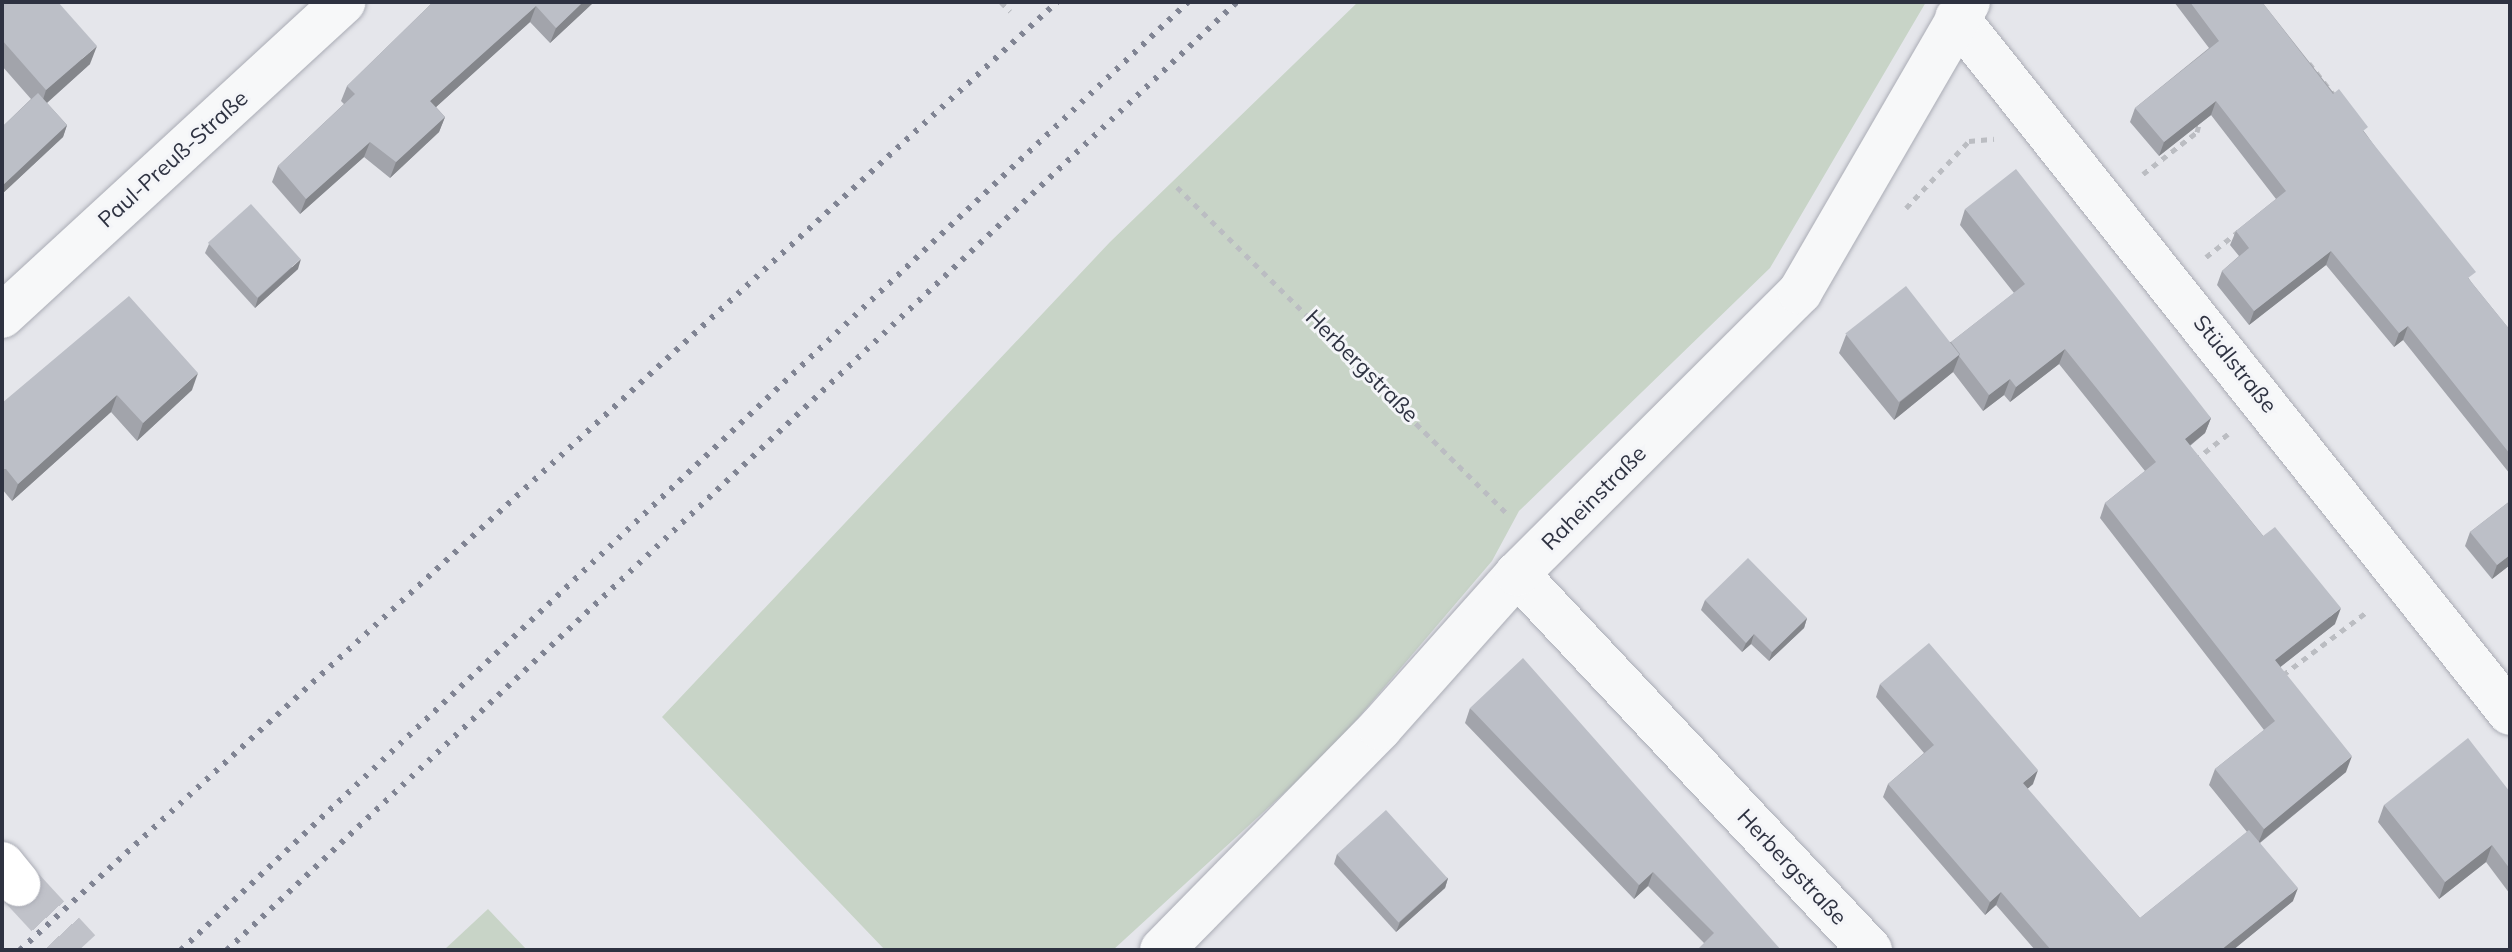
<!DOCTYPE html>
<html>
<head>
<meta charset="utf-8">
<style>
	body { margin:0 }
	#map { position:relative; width:2512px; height:952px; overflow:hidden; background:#e5e6eb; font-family:Mulish,sans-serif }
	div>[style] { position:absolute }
	.green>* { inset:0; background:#c8d4c7 }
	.secondary-tunnel>* { height:44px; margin-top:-22px; transform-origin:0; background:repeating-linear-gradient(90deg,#c0c2c9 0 44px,transparent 0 66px) }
	.path>* { height:5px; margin-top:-2.5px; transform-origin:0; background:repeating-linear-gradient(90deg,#bbbdc2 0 6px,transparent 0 12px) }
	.roads { filter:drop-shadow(0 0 2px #aaacb5) drop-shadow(0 0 2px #aaacb5) }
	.street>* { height:44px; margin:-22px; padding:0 22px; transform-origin:22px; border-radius:22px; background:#f7f8f9 }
	.secondary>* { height:44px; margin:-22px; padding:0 22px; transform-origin:22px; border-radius:22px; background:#fff }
	.rail>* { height:6px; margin-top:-3px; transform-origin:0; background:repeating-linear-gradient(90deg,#808493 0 4px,transparent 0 12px) }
	.wall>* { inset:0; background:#a2a4ab }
	.shaded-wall>* { inset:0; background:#84868b }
	.building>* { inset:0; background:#bcbfc7; transform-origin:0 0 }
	span { translate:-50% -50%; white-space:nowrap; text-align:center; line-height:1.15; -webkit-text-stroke:6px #f4f5f8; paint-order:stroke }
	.street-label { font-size:22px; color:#2e3241 }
	.frame { position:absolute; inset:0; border:4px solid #2e3241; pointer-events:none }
</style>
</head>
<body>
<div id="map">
	<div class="green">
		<div style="clip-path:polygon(1358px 2px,1926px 2px,1770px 268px,1519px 511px,1492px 561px,1330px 751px,1113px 950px,885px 950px,662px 717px,1110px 242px)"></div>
		<div style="clip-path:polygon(488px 909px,527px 950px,444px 950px)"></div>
	</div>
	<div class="secondary-tunnel">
		<div style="left:18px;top:884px;width:90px;rotate:47.3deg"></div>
	</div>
	<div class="path">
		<div style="left:1001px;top:2px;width:13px;rotate:45deg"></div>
		<div style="left:2309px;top:63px;width:46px;rotate:52.1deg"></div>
		<div style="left:2143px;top:174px;width:68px;rotate:-37.9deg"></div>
		<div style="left:2197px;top:132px;width:16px;rotate:-76deg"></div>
		<div style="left:1177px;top:187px;width:466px;rotate:44.7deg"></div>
		<div style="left:1906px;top:208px;width:92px;rotate:-46.8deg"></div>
		<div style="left:1969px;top:141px;width:25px;rotate:-5deg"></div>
		<div style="left:2206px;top:257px;width:42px;rotate:-38.2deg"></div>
		<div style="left:2195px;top:460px;width:42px;rotate:-38.2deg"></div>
		<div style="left:2283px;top:675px;width:106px;rotate:-37deg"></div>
	</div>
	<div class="roads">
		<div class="street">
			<div style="left:1957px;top:18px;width:888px;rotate:51.49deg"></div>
			<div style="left:2px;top:316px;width:464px;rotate:-42.6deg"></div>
			<div style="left:1517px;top:574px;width:516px;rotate:46.81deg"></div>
			<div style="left:1162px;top:950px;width:311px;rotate:-45.5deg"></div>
			<div style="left:1380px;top:728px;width:206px;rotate:-48.3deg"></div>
			<div style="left:1517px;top:574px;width:400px;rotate:-44.9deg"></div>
			<div style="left:1800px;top:292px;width:335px;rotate:-59.9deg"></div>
		</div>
		<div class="secondary">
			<div style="left:2px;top:864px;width:26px;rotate:51deg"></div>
		</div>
	</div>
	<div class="rail">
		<div style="left:20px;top:950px;width:1405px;rotate:-42.43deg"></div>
		<div style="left:181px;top:950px;width:1383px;rotate:-43.27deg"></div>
		<div style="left:227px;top:950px;width:1385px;rotate:-43.19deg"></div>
	</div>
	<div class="wall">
		<div style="clip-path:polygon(2px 2px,90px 64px,47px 103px,67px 125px,63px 137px,2px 194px,2px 127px,31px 99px,2px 66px)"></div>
		<div style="clip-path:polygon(433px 2px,594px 2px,550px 43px,530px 22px,436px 107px,445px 117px,439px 132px,390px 178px,364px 157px,300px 214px,272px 182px,278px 166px,344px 104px,341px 101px,347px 86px)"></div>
		<div style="clip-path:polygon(2174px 2px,2262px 2px,2366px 134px,2472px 283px,2510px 330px,2510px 474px,2403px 340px,2394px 347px,2326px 265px,2249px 325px,2217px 285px,2222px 271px,2239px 256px,2230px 245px,2236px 231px,2276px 199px,2211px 115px,2159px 156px,2130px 122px,2135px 108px,2209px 48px)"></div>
		<div style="clip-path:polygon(1965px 209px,2211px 418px,2205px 433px,2190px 446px,2335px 624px,2280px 667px,2346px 772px,2260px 843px,2293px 901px,2233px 950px,2035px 950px,1996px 905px,1985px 915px,1883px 797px,1888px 784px,1924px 753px,1876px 697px,1880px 684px,2033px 784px,2027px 789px,2140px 918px,2247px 832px,2209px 785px,2215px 769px,2264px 730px,2100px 518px,2105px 503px,2145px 471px,2059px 364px,2010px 402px,2004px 395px,1983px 411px,1953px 372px,1894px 420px,1839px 353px,1846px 335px,1951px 342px,2014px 293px,1960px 225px)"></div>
		<div style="clip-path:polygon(209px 244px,298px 269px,255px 308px,205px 253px)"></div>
		<div style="clip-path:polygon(192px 390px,137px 441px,111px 412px,12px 501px,2px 489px,2px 403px)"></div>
		<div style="clip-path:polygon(2510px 501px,2510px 565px,2492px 579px,2465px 546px,2470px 532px)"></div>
		<div style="clip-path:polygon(1705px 600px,1807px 618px,1804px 628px,1769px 661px,1751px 644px,1742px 652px,1701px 610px)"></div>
		<div style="clip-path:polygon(1470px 708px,1781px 950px,1704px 943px,1648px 886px,1634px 899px,1465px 723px)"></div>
		<div style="clip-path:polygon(2510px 792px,2510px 894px,2486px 862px,2439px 899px,2378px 822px,2384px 805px)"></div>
		<div style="clip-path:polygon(1337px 854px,1448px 878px,1445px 888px,1396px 932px,1334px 864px)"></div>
	</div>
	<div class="shaded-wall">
		<div style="clip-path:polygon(583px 2px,594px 2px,550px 43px,556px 28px)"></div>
		<div style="clip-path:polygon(536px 6px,530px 22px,425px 117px,430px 101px)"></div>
		<div style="clip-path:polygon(97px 46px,90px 64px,40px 109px,46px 90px)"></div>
		<div style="clip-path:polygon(2216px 101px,2211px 115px,2159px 156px,2164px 142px)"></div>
		<div style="clip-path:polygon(445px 117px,439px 132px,390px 178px,396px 162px)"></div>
		<div style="clip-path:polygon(67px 125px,63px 137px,2px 194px,2px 186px)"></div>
		<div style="clip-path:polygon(370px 142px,364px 157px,300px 214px,306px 199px)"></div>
		<div style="clip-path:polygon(2331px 251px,2326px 265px,2249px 325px,2254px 311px)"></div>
		<div style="clip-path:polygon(301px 259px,298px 269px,255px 308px,258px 298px)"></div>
		<div style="clip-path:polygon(2408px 326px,2403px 340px,2394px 347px,2399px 333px)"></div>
		<div style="clip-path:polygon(2065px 349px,2059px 364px,2010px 402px,2016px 387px)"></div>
		<div style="clip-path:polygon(1960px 354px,1953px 372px,1894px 420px,1900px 402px)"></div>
		<div style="clip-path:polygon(198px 373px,192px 390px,137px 441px,143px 423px)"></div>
		<div style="clip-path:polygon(2010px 379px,2004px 395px,1983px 411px,1989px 395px)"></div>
		<div style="clip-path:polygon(117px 395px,111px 412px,12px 501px,18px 484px)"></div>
		<div style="clip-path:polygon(2211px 418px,2205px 433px,2179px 454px,2185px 439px)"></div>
		<div style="clip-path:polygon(2510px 555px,2510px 565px,2492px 579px,2497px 565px)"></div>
		<div style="clip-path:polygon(2341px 608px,2335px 624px,2269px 676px,2275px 660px)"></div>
		<div style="clip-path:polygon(1807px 618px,1804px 628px,1769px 661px,1772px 652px)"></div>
		<div style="clip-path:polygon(1754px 634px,1751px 644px,1742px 652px,1746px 643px)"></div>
		<div style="clip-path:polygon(2352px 756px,2346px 772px,2258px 844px,2264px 829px)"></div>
		<div style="clip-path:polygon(2038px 770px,2033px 784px,2018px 797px,2023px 783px)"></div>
		<div style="clip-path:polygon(2492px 845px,2486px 862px,2439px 899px,2445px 882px)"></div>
		<div style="clip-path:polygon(1653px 872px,1648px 886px,1634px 899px,1639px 885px)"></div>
		<div style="clip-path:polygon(1448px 878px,1445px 888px,1396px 932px,1400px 922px)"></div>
		<div style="clip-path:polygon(2298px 888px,2293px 901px,2233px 950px,2221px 950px)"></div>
		<div style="clip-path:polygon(2001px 892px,1996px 905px,1985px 915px,1990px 902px)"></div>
	</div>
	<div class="building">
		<div style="clip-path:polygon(2px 2px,58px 2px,97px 46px,46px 90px,2px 40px)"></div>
		<div style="clip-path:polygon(433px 2px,583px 2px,556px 28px,536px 6px,430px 101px,445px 117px,396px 162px,370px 142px,306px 199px,278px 166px,355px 94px,347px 86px)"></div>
		<div style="clip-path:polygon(2190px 2px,2262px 2px,2333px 94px,2339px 89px,2368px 127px,2363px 131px,2476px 272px,2468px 278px,2510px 330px,2510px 454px,2408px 326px,2399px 333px,2331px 251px,2254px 311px,2222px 271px,2249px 248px,2236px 231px,2286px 191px,2216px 101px,2164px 142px,2135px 108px,2219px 41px)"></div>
		<div style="clip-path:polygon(38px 93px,67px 125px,2px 186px,2px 127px)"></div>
		<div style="clip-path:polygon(2016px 169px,2211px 418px,2185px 439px,2263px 536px,2275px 527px,2341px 608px,2275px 660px,2352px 756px,2264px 829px,2215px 769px,2275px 721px,2105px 503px,2156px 462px,2065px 349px,2016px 387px,2010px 379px,1989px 395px,1959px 356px,1960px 354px,1951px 342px,2025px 284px,1965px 209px)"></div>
		<div style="left:251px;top:204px;width:74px;height:58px;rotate:48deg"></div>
		<div style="left:1906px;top:286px;width:87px;height:77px;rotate:52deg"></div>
		<div style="clip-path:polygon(129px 296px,198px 373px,143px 423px,117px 395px,18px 484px,6px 469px,2px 469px,2px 403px)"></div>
		<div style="clip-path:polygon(2510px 501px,2510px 555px,2497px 565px,2470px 532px)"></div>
		<div style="clip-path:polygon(1748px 558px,1807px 618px,1772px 652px,1754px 634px,1746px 643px,1705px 600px)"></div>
		<div style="clip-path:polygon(1929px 643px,2038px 770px,2023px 783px,2140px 918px,2249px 830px,2298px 888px,2221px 950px,2051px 950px,2001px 892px,1990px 902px,1888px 784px,1934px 745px,1880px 684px)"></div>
		<div style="clip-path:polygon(1523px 658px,1781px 950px,1697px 950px,1714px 933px,1653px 872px,1639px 885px,1470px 708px)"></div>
		<div style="clip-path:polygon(2468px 738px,2510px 792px,2510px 869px,2492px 845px,2445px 882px,2384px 805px)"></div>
		<div style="left:1386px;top:810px;width:92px;height:66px;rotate:48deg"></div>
	</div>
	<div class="street-label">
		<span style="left:173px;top:159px;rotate:-42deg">Paul-Preuß-Straße</span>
		<span style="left:2235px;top:364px;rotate:51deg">Stüdlstraße</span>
		<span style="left:1362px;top:366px;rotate:45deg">Herbergstraße</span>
		<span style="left:1594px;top:498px;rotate:-45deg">Raheinstraße</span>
		<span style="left:1792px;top:867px;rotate:47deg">Herbergstraße</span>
	</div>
	<div class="frame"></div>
</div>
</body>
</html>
